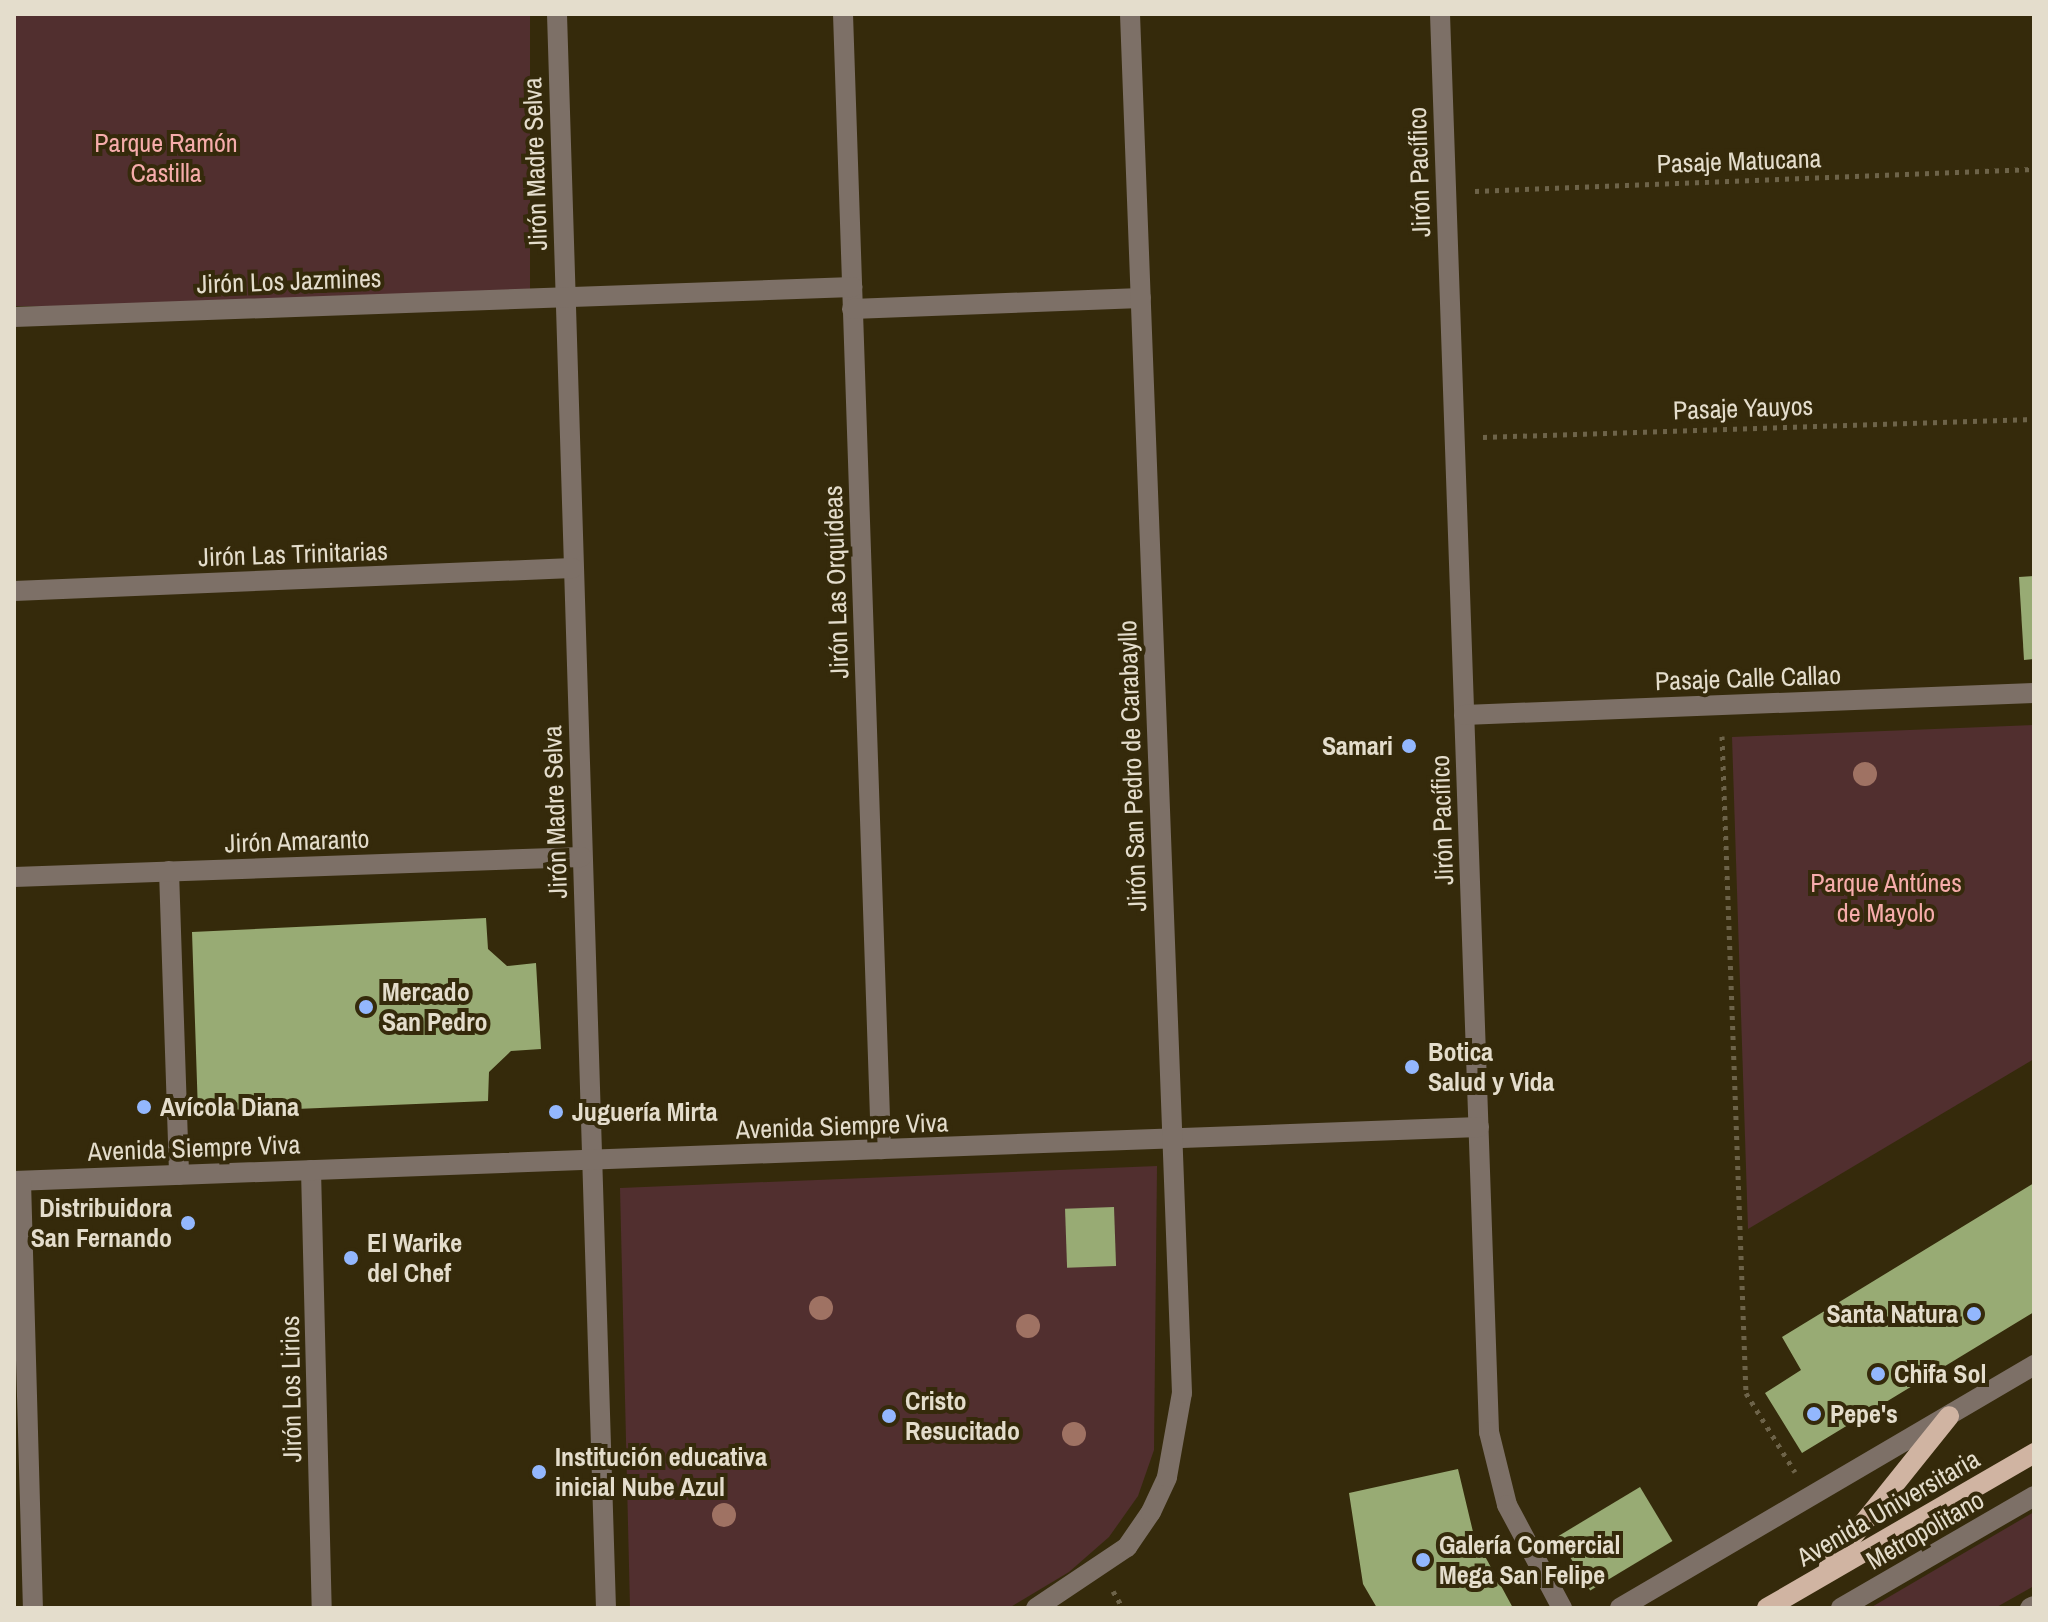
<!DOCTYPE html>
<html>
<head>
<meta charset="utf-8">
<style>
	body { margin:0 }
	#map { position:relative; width:2048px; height:1622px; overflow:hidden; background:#352a0b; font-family:"Archivo Narrow",sans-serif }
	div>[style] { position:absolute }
	.green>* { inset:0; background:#512f2f; transform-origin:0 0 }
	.building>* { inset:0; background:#98ab74; transform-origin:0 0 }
	.path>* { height:5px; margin-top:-2.5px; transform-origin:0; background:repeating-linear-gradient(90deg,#6d6349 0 4px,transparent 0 10px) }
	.minor>* { height:20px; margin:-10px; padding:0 10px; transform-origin:10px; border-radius:10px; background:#7d7067 }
	.major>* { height:20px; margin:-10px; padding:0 10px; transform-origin:10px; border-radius:10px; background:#d0b4a2 }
	.trees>* { width:24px; height:24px; margin:-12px; border-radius:50%; background:#9f7263 }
	.dots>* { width:22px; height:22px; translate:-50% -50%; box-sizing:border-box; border:4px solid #352a0b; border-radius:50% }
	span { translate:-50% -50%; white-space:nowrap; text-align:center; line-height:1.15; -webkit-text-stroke:8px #352a0b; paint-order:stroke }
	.park-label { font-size:26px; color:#f6acab }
	.street-label { font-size:26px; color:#e4ddcc }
	.poi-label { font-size:26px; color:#e4ddcc; font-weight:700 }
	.right { translate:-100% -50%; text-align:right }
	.left { translate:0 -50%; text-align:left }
	.frame { position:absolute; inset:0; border:16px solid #e4ddcc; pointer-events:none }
</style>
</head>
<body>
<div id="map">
	<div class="green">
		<div style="left:16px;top:14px;width:514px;height:292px"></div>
		<div style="clip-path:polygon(2034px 725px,2034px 1059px,1748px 1229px,1732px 737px)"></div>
		<div style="clip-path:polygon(1157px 1166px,1154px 1450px,1138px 1496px,1109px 1537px,1069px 1572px,1009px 1608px,630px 1608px,620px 1188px)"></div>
		<div style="clip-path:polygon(2034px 1512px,2034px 1586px,1995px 1608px,1870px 1608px)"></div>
	</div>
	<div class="building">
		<div style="clip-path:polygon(2034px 576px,2034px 659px,2024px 660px,2019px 577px)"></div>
		<div style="clip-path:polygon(486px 918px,488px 949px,507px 966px,536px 963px,541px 1049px,511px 1051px,489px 1072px,488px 1101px,198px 1113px,192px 932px)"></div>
		<div style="clip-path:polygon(2034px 1183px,2034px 1312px,1802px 1453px,1765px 1393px,1801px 1370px,1782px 1337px)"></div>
		<div style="left:1114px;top:1207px;width:59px;height:49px;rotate:88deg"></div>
		<div style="clip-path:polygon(1458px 1469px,1474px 1536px,1513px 1608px,1377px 1608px,1363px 1584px,1349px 1493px)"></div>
		<div style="left:1640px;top:1487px;width:63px;height:96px;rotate:59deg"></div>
	</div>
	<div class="path">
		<div style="left:1475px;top:191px;width:559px;rotate:-2.25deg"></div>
		<div style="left:1483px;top:437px;width:551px;rotate:-1.87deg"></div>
		<div style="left:1722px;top:736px;width:657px;rotate:87.91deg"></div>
		<div style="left:1746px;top:1393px;width:93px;rotate:58.2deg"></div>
		<div style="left:1113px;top:1591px;width:20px;rotate:60deg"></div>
	</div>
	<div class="minor">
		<div style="left:557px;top:14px;width:1595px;rotate:88.24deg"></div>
		<div style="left:843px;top:14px;width:1136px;rotate:88.08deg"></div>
		<div style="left:1440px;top:14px;width:1419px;rotate:88.02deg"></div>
		<div style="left:1489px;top:1432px;width:75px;rotate:76.1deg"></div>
		<div style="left:1507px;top:1505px;width:117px;rotate:61.9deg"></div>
		<div style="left:852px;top:309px;width:289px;rotate:-2.2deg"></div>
		<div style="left:14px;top:317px;width:839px;rotate:-2.05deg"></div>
		<div style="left:14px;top:591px;width:559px;rotate:-2.36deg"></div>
		<div style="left:1464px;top:715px;width:570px;rotate:-2.21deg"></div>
		<div style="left:169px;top:871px;width:304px;rotate:88.1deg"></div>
		<div style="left:14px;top:877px;width:568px;rotate:-2.02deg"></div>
		<div style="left:311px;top:1170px;width:438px;rotate:88.6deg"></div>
		<div style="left:14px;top:1181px;width:1466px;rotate:-2.11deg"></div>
		<div style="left:21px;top:1181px;width:427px;rotate:88.4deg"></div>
		<div style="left:1036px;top:1608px;width:110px;rotate:-33.8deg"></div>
		<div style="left:1127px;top:1547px;width:42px;rotate:-55.6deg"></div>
		<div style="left:1151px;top:1512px;width:38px;rotate:-65deg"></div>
		<div style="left:1167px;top:1477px;width:85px;rotate:-79.9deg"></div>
		<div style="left:1182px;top:1393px;width:1380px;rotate:-92.16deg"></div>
		<div style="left:1620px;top:1608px;width:480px;rotate:-30.4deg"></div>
		<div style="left:1841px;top:1608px;width:223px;rotate:-30.1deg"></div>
		<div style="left:2030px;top:1608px;width:4px;rotate:-27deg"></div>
	</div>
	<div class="major">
		<div style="left:1829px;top:1566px;width:192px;rotate:-51.3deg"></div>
		<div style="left:1767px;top:1608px;width:309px;rotate:-30.1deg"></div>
	</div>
	<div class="trees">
		<div style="left:1865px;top:774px"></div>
		<div style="left:821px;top:1308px"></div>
		<div style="left:1028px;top:1326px"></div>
		<div style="left:1074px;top:1434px"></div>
		<div style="left:724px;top:1515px"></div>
	</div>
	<div class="dots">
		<div style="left:1409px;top:746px;background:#93b7fd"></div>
		<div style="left:366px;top:1007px;background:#93b7fd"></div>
		<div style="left:1412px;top:1067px;background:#93b7fd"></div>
		<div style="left:144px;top:1107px;background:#93b7fd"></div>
		<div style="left:556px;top:1112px;background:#93b7fd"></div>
		<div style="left:188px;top:1223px;background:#93b7fd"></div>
		<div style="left:351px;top:1258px;background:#93b7fd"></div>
		<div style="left:1974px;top:1314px;background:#93b7fd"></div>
		<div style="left:1878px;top:1374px;background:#93b7fd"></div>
		<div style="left:1814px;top:1414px;background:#93b7fd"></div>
		<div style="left:889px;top:1416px;background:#93b7fd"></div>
		<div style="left:539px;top:1472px;background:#93b7fd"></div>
		<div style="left:1423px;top:1560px;background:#93b7fd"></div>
	</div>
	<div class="park-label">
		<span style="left:166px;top:158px">Parque Ramón<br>Castilla</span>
		<span style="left:1886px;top:898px">Parque Antúnes<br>de Mayolo</span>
	</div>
	<div class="street-label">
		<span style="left:1739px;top:161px;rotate:-2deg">Pasaje Matucana</span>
		<span style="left:535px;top:164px;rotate:-92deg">Jirón Madre Selva</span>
		<span style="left:1419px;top:172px;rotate:-92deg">Jirón Pacífico</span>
		<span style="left:289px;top:281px;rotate:-2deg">Jirón Los Jazmines</span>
		<span style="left:1743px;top:408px;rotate:-2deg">Pasaje Yauyos</span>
		<span style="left:293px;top:554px;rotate:-2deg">Jirón Las Trinitarias</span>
		<span style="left:836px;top:582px;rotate:-92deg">Jirón Las Orquídeas</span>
		<span style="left:1748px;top:678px;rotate:-2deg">Pasaje Calle Callao</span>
		<span style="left:1132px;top:766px;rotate:-92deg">Jirón San Pedro de Carabayllo</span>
		<span style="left:555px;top:812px;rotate:-92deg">Jirón Madre Selva</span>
		<span style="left:1442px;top:820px;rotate:-92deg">Jirón Pacífico</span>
		<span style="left:297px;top:841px;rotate:-2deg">Jirón Amaranto</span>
		<span style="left:842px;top:1126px;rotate:-2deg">Avenida Siempre Viva</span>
		<span style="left:194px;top:1148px;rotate:-2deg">Avenida Siempre Viva</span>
		<span style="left:291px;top:1389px;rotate:-91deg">Jirón Los Lirios</span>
		<span style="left:1888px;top:1508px;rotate:-30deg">Avenida Universitaria</span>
		<span style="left:1925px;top:1530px;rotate:-30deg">Metropolitano</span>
	</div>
	<div class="poi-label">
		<span class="right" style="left:1393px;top:746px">Samari</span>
		<span class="left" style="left:382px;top:1007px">Mercado<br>San Pedro</span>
		<span class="left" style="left:1428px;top:1067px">Botica<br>Salud y Vida</span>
		<span class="left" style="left:160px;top:1107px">Avícola Diana</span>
		<span class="left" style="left:572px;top:1112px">Juguería Mirta</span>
		<span class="right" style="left:172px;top:1223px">Distribuidora<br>San Fernando</span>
		<span class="left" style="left:367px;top:1258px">El Warike<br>del Chef</span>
		<span class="right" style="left:1958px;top:1314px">Santa Natura</span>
		<span class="left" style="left:1894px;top:1374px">Chifa Sol</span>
		<span class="left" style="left:905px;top:1416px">Cristo<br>Resucitado</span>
		<span class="left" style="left:1830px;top:1414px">Pepe's</span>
		<span class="left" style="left:555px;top:1472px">Institución educativa<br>inicial Nube Azul</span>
		<span class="left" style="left:1439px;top:1560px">Galería Comercial<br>Mega San Felipe</span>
	</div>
	<div class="frame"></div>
</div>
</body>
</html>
